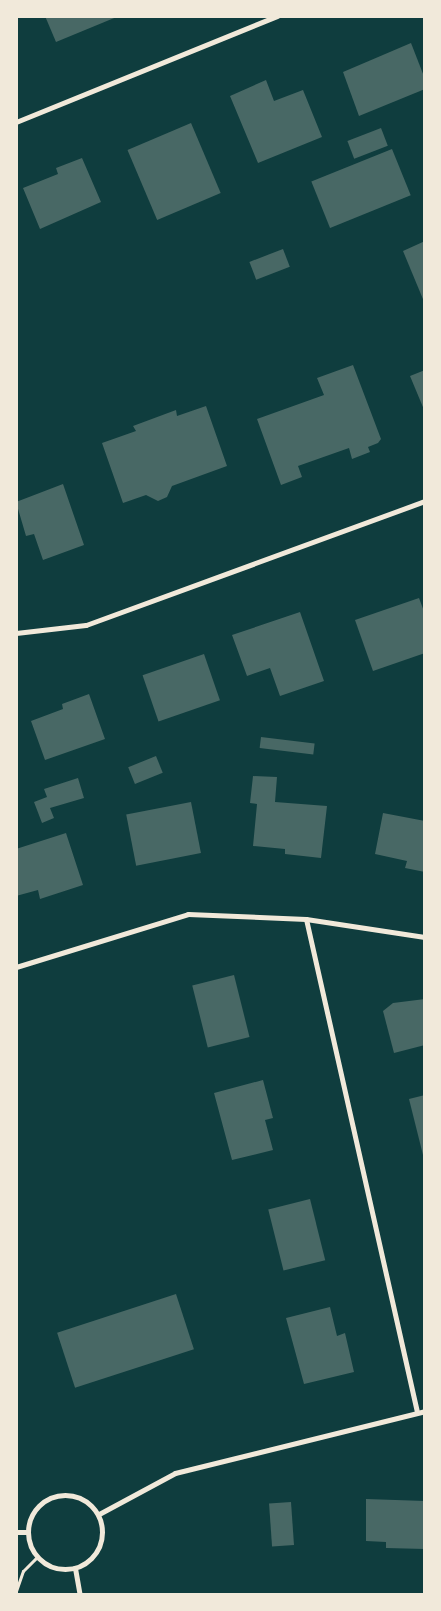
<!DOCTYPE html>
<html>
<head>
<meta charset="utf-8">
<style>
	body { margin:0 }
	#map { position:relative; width:441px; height:1611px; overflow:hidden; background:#0f3d3e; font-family:Roboto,sans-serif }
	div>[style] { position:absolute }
	.building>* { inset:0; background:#486865; transform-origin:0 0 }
	.path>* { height:3px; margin:-1.5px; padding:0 1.5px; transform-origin:1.5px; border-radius:1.5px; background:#f1e9da }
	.minor>* { height:5px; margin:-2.5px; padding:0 2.5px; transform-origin:2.5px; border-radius:2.5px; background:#f1e9da }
	.minor>.ring { margin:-2.5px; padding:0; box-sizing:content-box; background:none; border:5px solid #f1e9da; border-radius:50% }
	span { translate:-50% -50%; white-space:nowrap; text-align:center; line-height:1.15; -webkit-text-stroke:4.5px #f1e9da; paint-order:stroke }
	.frame { position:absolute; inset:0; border:18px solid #f1e9da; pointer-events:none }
</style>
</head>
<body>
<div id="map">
	<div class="building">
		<div style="clip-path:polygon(45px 16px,119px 16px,56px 42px)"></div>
		<div style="clip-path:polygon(411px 43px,425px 79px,425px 89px,359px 116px,343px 72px)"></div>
		<div style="clip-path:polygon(266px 80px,274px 101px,303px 90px,322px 137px,258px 163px,230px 96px)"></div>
		<div style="left:191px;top:123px;width:76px;height:69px;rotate:67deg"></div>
		<div style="left:381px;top:128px;width:19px;height:36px;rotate:69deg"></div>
		<div style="left:392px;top:149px;width:50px;height:87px;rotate:68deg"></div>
		<div style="clip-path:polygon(82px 158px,101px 202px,40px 229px,23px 188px,58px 174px,56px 168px)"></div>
		<div style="clip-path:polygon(425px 241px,425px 304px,403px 251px)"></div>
		<div style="left:283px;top:249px;width:19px;height:36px;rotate:69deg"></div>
		<div style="clip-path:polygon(353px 365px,381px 439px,378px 443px,368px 447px,370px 452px,352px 459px,349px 448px,298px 466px,302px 477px,281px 485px,257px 419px,324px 395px,317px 378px)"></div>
		<div style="clip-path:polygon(425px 370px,425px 412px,410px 376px)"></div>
		<div style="clip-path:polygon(206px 406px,227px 466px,172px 486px,167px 497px,158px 501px,146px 495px,123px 503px,102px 443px,136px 431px,133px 426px,176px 410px,177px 416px)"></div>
		<div style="clip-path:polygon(63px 484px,84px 545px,43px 560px,34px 534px,26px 536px,16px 502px)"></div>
		<div style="clip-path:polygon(419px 598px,425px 614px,425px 653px,373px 671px,355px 620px)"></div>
		<div style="clip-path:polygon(300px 612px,324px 681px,280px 696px,270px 668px,247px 676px,232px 635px)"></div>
		<div style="left:204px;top:654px;width:49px;height:65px;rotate:71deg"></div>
		<div style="clip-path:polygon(89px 694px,105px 739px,45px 760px,31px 721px,63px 709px,62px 704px)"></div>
		<div style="left:261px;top:737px;width:54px;height:11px;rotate:7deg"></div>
		<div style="left:156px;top:756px;width:18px;height:30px;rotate:68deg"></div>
		<div style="clip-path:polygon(253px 776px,277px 777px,275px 802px,327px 806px,321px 858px,285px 854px,285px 849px,253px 846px,257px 804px,250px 803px)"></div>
		<div style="clip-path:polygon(78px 778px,84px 798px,50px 808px,54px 818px,42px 823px,34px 802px,47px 797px,44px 789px)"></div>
		<div style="left:191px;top:802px;width:52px;height:66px;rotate:79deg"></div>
		<div style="clip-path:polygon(383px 813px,425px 821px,425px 872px,405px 868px,407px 861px,375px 854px)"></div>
		<div style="clip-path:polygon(66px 833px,83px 885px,40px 899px,38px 890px,16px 896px,16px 849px)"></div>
		<div style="left:234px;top:975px;width:64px;height:43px;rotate:76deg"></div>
		<div style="clip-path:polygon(425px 999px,425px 1045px,394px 1053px,383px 1011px,393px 1003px)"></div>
		<div style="clip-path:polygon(263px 1080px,273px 1118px,265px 1120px,273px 1150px,232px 1160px,214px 1093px)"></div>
		<div style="clip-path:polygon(425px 1095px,425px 1159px,424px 1159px,409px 1099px)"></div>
		<div style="left:310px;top:1199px;width:63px;height:43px;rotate:76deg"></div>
		<div style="left:176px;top:1294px;width:58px;height:125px;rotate:72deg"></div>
		<div style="clip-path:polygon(330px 1307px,337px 1336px,345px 1333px,354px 1372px,304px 1384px,286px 1318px)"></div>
		<div style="clip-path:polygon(366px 1499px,425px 1501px,425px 1549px,386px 1548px,386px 1542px,366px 1541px)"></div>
		<div style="left:291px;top:1502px;width:43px;height:22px;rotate:86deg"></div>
	</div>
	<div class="path">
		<div style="left:16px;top:1591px;width:21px;rotate:-71deg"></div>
		<div style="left:23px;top:1571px;width:20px;rotate:-45deg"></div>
	</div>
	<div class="minor">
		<div style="left:16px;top:122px;width:282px;rotate:-22.1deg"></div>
		<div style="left:16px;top:633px;width:70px;rotate:-6.5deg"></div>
		<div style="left:86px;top:625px;width:361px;rotate:-20.1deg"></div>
		<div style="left:306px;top:919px;width:505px;rotate:77.31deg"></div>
		<div style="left:16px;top:967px;width:180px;rotate:-17.1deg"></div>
		<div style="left:188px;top:914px;width:118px;rotate:2.4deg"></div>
		<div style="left:306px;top:919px;width:120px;rotate:8.6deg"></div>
		<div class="ring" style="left:28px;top:1495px;width:69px;height:69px"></div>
		<div style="left:99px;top:1514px;width:86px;rotate:-28.3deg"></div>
		<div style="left:175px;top:1473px;width:258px;rotate:-13.9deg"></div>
		<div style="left:16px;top:1532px;width:12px"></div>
		<div style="left:75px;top:1568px;width:27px;rotate:80deg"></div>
	</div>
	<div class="frame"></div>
</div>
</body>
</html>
